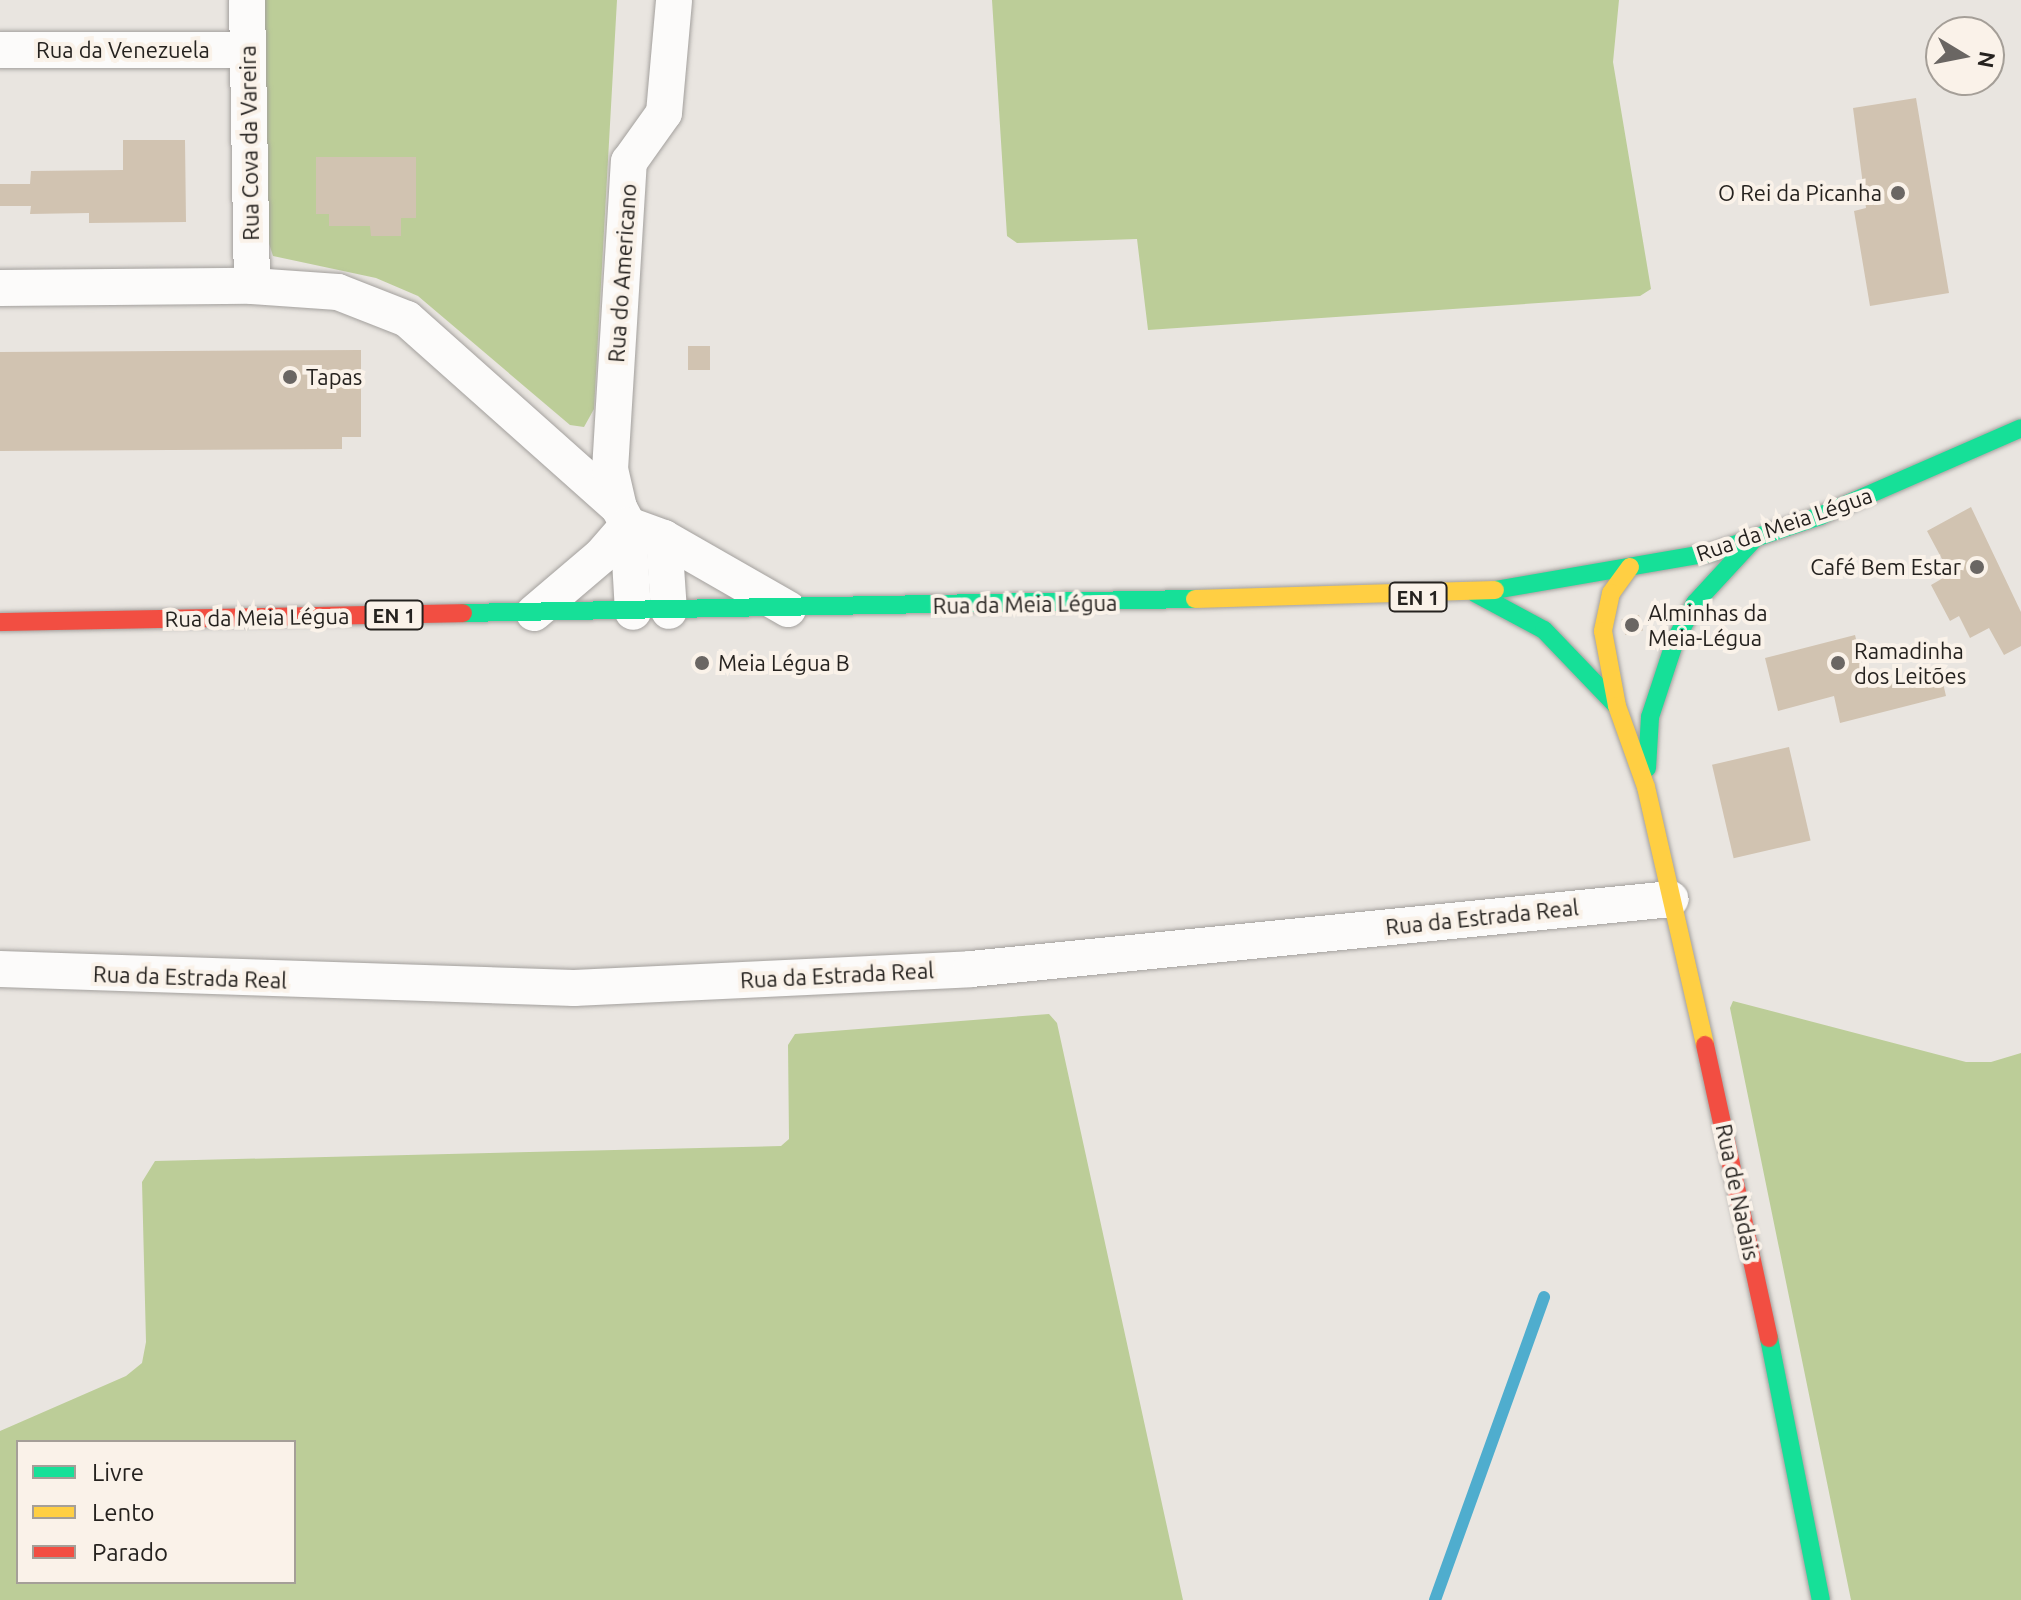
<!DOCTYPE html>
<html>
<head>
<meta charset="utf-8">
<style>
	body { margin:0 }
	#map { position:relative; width:2021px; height:1600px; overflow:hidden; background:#e9e5e0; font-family:Ubuntu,sans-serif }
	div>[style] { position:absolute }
	.forest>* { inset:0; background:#bccd98 }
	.stream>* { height:12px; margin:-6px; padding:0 6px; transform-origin:6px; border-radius:6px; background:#4fadce }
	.building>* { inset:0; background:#d1c3b1; transform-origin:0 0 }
	.roads { filter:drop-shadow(0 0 2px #a3a09d) drop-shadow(0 0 2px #a3a09d) }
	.street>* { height:36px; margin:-18px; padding:0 18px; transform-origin:18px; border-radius:18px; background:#fcfbfa }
	.fast>* { height:18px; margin:-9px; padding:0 9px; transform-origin:9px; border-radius:9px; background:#16e098 }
	.slow>* { height:18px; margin:-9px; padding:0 9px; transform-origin:9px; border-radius:9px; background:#ffcf43 }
	.jam>* { height:18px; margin:-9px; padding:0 9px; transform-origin:9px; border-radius:9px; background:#f24e42 }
	.dots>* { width:22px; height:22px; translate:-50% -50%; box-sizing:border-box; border:4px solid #faf2e9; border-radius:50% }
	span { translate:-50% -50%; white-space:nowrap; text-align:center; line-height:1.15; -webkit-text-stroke:8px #faf2e9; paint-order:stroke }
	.shield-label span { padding:2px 6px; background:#faf2e9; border:2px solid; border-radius:6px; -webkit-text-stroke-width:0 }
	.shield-label { font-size:20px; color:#25221f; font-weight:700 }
	.street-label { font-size:22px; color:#25221f }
	.poi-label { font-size:22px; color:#25221f }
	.right { translate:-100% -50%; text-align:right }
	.left { translate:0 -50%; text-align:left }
	.legend { position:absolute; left:16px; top:1440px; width:280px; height:144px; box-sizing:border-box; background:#faf2e9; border:2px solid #a59f98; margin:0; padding:10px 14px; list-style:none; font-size:24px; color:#25221f }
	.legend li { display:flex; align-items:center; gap:16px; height:40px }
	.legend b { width:40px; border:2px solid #a59f98 }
	.north { position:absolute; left:1925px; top:16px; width:80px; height:80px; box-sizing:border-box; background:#faf2e9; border:2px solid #a59f98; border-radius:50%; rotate:100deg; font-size:22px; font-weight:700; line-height:32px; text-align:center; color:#25221f }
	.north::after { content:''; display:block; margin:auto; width:28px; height:36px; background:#6a6663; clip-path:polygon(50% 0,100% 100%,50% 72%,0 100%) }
</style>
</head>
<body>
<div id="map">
	<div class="forest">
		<div style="clip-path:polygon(265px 0,617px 0,594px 409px,584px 427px,570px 425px,418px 296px,376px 278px,273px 256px,264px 228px)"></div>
		<div style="clip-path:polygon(992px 0,1619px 0,1613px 62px,1651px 289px,1640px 296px,1148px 330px,1137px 239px,1017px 243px,1007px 236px)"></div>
		<div style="clip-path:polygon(1733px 1001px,1966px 1062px,1991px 1062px,2021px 1053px,2021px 1600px,1851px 1600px,1730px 1008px)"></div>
		<div style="clip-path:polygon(evenodd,1049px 1014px,1057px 1023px,1183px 1600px,0 1600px,0 1431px,126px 1376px,142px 1363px,146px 1342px,142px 1182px,155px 1161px,781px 1146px,789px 1139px,788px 1045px,795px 1034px,1049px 1014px,294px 1442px,294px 1582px,18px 1582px,18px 1442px,294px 1442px)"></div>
	</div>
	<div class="stream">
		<div style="left:1435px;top:1600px;width:322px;rotate:-70.2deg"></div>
	</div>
	<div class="building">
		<div style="clip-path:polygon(1916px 98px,1949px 293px,1870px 306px,1854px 211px,1866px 208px,1853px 108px)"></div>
		<div style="clip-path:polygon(123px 140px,185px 140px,186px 222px,89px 223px,89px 213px,30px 214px,31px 206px,0 206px,0 184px,30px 184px,31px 171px,123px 170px)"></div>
		<div style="clip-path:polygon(316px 157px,416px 157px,416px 218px,401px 218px,401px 236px,371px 236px,370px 226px,329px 226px,329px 214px,316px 214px)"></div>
		<div style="left:688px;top:346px;width:22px;height:24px"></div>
		<div style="clip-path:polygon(361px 350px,361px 437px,342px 437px,342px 449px,0 451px,0 352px)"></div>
		<div style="clip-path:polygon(1971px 507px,2021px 612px,2021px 646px,2004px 655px,1989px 628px,1970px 638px,1959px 616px,1950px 621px,1931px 585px,1950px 574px,1927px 531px)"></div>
		<div style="left:1639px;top:615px;width:16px;height:18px;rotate:76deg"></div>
		<div style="clip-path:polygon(1855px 635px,1868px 688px,1940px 670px,1946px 696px,1840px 723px,1834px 696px,1778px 711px,1765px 658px)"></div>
		<div style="left:1789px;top:747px;width:96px;height:79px;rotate:77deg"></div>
	</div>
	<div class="roads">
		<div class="street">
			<div style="left:247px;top:0;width:286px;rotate:89deg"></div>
			<div style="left:0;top:50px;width:247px"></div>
			<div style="left:0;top:288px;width:252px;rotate:-0.5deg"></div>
			<div style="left:252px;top:286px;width:86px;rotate:4deg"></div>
			<div style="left:338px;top:292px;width:74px;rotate:21.4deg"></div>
			<div style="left:407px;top:319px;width:284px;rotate:41.7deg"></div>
			<div style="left:619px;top:508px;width:19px;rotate:62deg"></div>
			<div style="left:628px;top:525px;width:87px;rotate:86.7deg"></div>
			<div style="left:619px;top:508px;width:39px;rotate:-103deg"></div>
			<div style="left:610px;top:470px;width:309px;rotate:-86.5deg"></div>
			<div style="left:629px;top:162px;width:60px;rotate:-54.5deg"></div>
			<div style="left:664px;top:113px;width:113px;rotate:-84.9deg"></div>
			<div style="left:628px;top:525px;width:38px;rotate:20deg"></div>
			<div style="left:664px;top:538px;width:143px;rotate:29.8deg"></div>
			<div style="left:664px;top:538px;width:73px;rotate:86.1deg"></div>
			<div style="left:534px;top:613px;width:88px;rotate:-40.4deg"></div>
			<div style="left:601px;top:556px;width:41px;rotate:-48.9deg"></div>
			<div style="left:0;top:969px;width:574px;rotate:1.9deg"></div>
			<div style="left:574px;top:988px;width:397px;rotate:-2.7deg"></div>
			<div style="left:971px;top:969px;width:703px;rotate:-5.71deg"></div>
		</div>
		<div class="fast">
			<div style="left:1495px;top:590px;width:218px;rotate:-9.8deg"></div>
			<div style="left:1710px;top:553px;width:116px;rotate:-18.6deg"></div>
			<div style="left:1820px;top:516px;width:219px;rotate:-23.6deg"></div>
			<div style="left:1475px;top:593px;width:78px;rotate:28.2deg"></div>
			<div style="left:1544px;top:630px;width:105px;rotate:46.2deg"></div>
			<div style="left:463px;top:613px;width:732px;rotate:-1.1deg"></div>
			<div style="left:1647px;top:768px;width:51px;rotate:-86.6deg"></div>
			<div style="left:1650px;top:717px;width:80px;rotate:-71.8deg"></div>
			<div style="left:1675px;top:641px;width:43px;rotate:-62.2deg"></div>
			<div style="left:1695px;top:603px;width:88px;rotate:-47.3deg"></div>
			<div style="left:1769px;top:1338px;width:267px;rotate:78.8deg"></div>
		</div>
		<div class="slow">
			<div style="left:1630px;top:567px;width:32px;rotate:126deg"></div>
			<div style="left:1611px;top:593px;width:39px;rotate:102deg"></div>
			<div style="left:1603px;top:631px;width:76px;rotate:79.4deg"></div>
			<div style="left:1617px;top:706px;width:86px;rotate:70.3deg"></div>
			<div style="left:1646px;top:787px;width:265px;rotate:77.1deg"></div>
			<div style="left:1195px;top:599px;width:300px;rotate:-1.7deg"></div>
		</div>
		<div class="jam">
			<div style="left:0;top:622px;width:463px;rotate:-1.1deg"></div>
			<div style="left:1705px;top:1045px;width:300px;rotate:77.7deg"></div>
		</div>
	</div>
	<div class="dots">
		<div style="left:1898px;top:193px;background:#6a6663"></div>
		<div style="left:290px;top:377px;background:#6a6663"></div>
		<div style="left:1977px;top:567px;background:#6a6663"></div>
		<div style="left:1632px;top:625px;background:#6a6663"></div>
		<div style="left:702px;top:663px;background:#6a6663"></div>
		<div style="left:1838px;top:663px;background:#6a6663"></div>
	</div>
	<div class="shield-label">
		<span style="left:1418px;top:597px">EN 1</span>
		<span style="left:394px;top:615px">EN 1</span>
	</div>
	<div class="street-label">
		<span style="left:123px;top:50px">Rua da Venezuela</span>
		<span style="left:249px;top:143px;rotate:-91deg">Rua Cova da Vareira</span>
		<span style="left:622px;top:273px;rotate:-86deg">Rua do Americano</span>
		<span style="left:1784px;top:524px;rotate:-19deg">Rua da Meia Légua</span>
		<span style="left:1025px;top:604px;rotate:-1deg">Rua da Meia Légua</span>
		<span style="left:257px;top:617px;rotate:-1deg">Rua da Meia Légua</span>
		<span style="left:1482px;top:917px;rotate:-6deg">Rua da Estrada Real</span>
		<span style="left:837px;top:975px;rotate:-3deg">Rua da Estrada Real</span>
		<span style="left:190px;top:977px;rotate:2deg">Rua da Estrada Real</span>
		<span style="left:1738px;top:1192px;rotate:78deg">Rua de Nadais</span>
	</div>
	<div class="poi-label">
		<span class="right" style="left:1882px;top:193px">O Rei da Picanha</span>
		<span class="left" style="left:306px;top:377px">Tapas</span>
		<span class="right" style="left:1961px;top:567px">Café Bem Estar</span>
		<span class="left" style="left:1648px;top:625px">Alminhas da<br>Meia-Légua</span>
		<span class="left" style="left:1854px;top:663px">Ramadinha<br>dos Leitões</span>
		<span class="left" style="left:718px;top:663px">Meia Légua B</span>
	</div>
	<ul class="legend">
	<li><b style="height:10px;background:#16e098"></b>Livre</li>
	<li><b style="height:10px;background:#ffcf43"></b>Lento</li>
	<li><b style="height:10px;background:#f24e42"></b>Parado</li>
	</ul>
	<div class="north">N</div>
</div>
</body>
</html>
